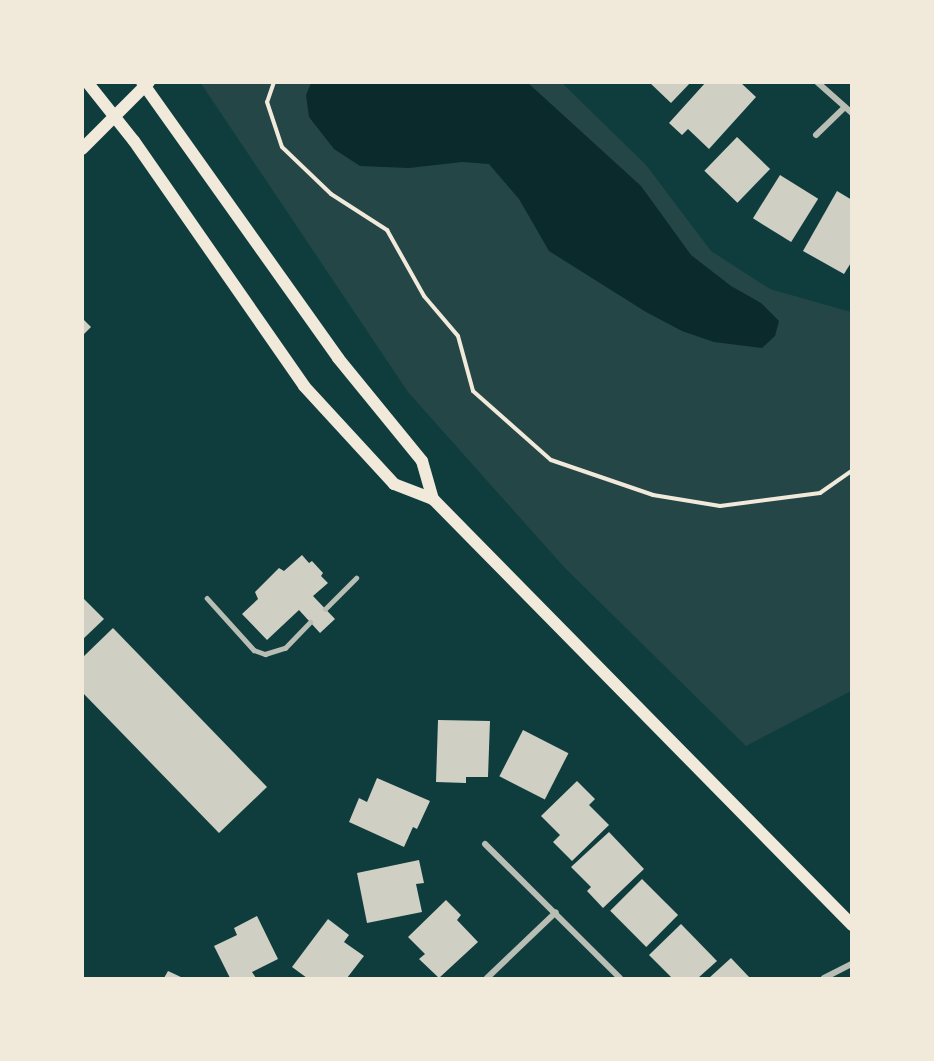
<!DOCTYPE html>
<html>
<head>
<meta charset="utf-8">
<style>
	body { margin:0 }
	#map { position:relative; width:934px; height:1061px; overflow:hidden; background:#0f3d3e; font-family:Helvetica,sans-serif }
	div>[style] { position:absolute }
	.green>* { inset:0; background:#244646 }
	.water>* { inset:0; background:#0a2a2b }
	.building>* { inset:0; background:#cfcfc3; transform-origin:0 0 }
	.path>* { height:4px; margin:-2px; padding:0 2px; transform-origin:2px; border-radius:2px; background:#f1e9da }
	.service>* { height:4.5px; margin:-2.25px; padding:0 2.25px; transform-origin:2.25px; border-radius:2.25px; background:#b8beb3 }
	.minor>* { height:6px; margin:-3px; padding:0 3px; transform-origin:3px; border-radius:3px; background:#b8beb3 }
	.secondary>* { height:12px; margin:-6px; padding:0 6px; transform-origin:6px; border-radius:6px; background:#f1e9da }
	span { translate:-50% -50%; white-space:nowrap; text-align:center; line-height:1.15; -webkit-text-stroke:6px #f1e9da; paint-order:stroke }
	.frame { position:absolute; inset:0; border:84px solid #f1e9da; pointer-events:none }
</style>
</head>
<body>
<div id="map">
	<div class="green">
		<div style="clip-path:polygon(200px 82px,562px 83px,646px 165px,711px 251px,770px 289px,851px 312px,851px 691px,746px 746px,564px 567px,408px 392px)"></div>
	</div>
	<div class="water">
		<div style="clip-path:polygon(311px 83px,528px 83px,641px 186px,691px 255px,731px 286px,761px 303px,779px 321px,775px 336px,762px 348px,714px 342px,682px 331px,646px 312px,549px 251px,519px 199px,489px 164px,462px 162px,409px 168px,360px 166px,334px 149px,309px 117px,306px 95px)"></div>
	</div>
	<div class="building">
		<div style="clip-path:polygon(649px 82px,691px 82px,671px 103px)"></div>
		<div style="clip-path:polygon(706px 82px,740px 82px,756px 97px,709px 149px,688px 129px,682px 135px,669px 123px)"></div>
		<div style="left:737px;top:137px;width:46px;height:47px;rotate:44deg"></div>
		<div style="left:780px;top:175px;width:45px;height:51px;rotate:32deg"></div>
		<div style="clip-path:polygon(837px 191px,852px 200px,852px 261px,844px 274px,803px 251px)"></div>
		<div style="clip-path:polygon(82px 318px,91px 327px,82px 336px)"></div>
		<div style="clip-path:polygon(302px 555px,309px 563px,312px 561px,323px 573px,321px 576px,328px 583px,313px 596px,335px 619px,320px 633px,299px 610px,267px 640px,242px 614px,258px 599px,255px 592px,279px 568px,284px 571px)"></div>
		<div style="clip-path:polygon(82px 597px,104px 619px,82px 640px)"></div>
		<div style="clip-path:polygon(113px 628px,267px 787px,219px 833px,82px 692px,82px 658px)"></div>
		<div style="clip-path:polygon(438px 720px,490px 721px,488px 777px,466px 777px,466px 783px,436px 782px)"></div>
		<div style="left:523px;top:730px;width:51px;height:52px;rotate:27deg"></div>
		<div style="clip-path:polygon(377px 778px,430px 801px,417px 829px,413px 827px,404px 847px,349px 822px,359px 798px,367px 802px)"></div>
		<div style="clip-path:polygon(577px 781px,595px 799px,589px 805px,609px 825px,572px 861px,553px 842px,560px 835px,541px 816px)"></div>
		<div style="clip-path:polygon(609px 832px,644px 869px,603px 908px,587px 891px,591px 887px,571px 867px)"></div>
		<div style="clip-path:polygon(419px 860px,424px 883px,416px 884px,422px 912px,367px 923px,357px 873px)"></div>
		<div style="left:642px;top:879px;width:51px;height:45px;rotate:45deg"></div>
		<div style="clip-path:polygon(446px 900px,461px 915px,457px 920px,478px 942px,439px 978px,419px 959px,425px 954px,408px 937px)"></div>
		<div style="clip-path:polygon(257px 916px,278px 959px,252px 972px,256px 978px,230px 978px,214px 946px,237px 935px,234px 928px)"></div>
		<div style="clip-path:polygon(328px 919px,349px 935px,344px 942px,364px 956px,347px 978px,307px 978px,292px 967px)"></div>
		<div style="clip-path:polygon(681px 924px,717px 961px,698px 978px,672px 978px,649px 955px)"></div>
		<div style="clip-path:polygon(731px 958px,750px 978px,709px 978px)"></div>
		<div style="clip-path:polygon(168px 971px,183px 978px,164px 978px)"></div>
	</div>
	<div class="path">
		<div style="left:274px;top:82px;width:21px;rotate:109deg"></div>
		<div style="left:267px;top:102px;width:47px;rotate:71.6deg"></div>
		<div style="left:282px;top:147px;width:68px;rotate:43.8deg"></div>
		<div style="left:331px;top:194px;width:67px;rotate:32.7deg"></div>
		<div style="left:387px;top:230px;width:76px;rotate:60.7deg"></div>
		<div style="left:424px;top:296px;width:52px;rotate:49.6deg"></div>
		<div style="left:458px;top:336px;width:57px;rotate:74.7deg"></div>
		<div style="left:473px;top:391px;width:104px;rotate:41.5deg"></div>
		<div style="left:551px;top:460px;width:108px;rotate:18.9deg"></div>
		<div style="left:653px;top:495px;width:68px;rotate:9.3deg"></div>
		<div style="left:720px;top:506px;width:101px;rotate:-7.4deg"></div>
		<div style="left:820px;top:493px;width:39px;rotate:-35deg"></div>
	</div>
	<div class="service">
		<div style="left:207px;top:598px;width:70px;rotate:47.9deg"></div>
		<div style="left:254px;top:650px;width:12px;rotate:20deg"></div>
		<div style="left:265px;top:654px;width:21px;rotate:-17deg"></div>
		<div style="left:285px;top:648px;width:36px;rotate:-46deg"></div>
		<div style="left:325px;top:609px;width:44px;rotate:-45deg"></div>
	</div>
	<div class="minor">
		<div style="left:817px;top:82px;width:47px;rotate:41.5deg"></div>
		<div style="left:816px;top:135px;width:40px;rotate:-44deg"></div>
		<div style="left:485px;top:844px;width:190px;rotate:44.8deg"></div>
		<div style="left:487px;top:978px;width:95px;rotate:-43.7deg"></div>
		<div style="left:824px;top:978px;width:31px;rotate:-27deg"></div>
	</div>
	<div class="secondary">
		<div style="left:87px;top:82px;width:75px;rotate:51.5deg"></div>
		<div style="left:134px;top:141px;width:298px;rotate:55.2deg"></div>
		<div style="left:304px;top:386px;width:133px;rotate:47.4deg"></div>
		<div style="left:394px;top:484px;width:42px;rotate:21deg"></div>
		<div style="left:433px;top:499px;width:598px;rotate:45.47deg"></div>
		<div style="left:142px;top:82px;width:339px;rotate:54.6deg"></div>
		<div style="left:338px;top:358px;width:133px;rotate:50.8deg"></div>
		<div style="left:422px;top:461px;width:40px;rotate:74deg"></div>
		<div style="left:82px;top:149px;width:95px;rotate:-45deg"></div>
	</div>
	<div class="frame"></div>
</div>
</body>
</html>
